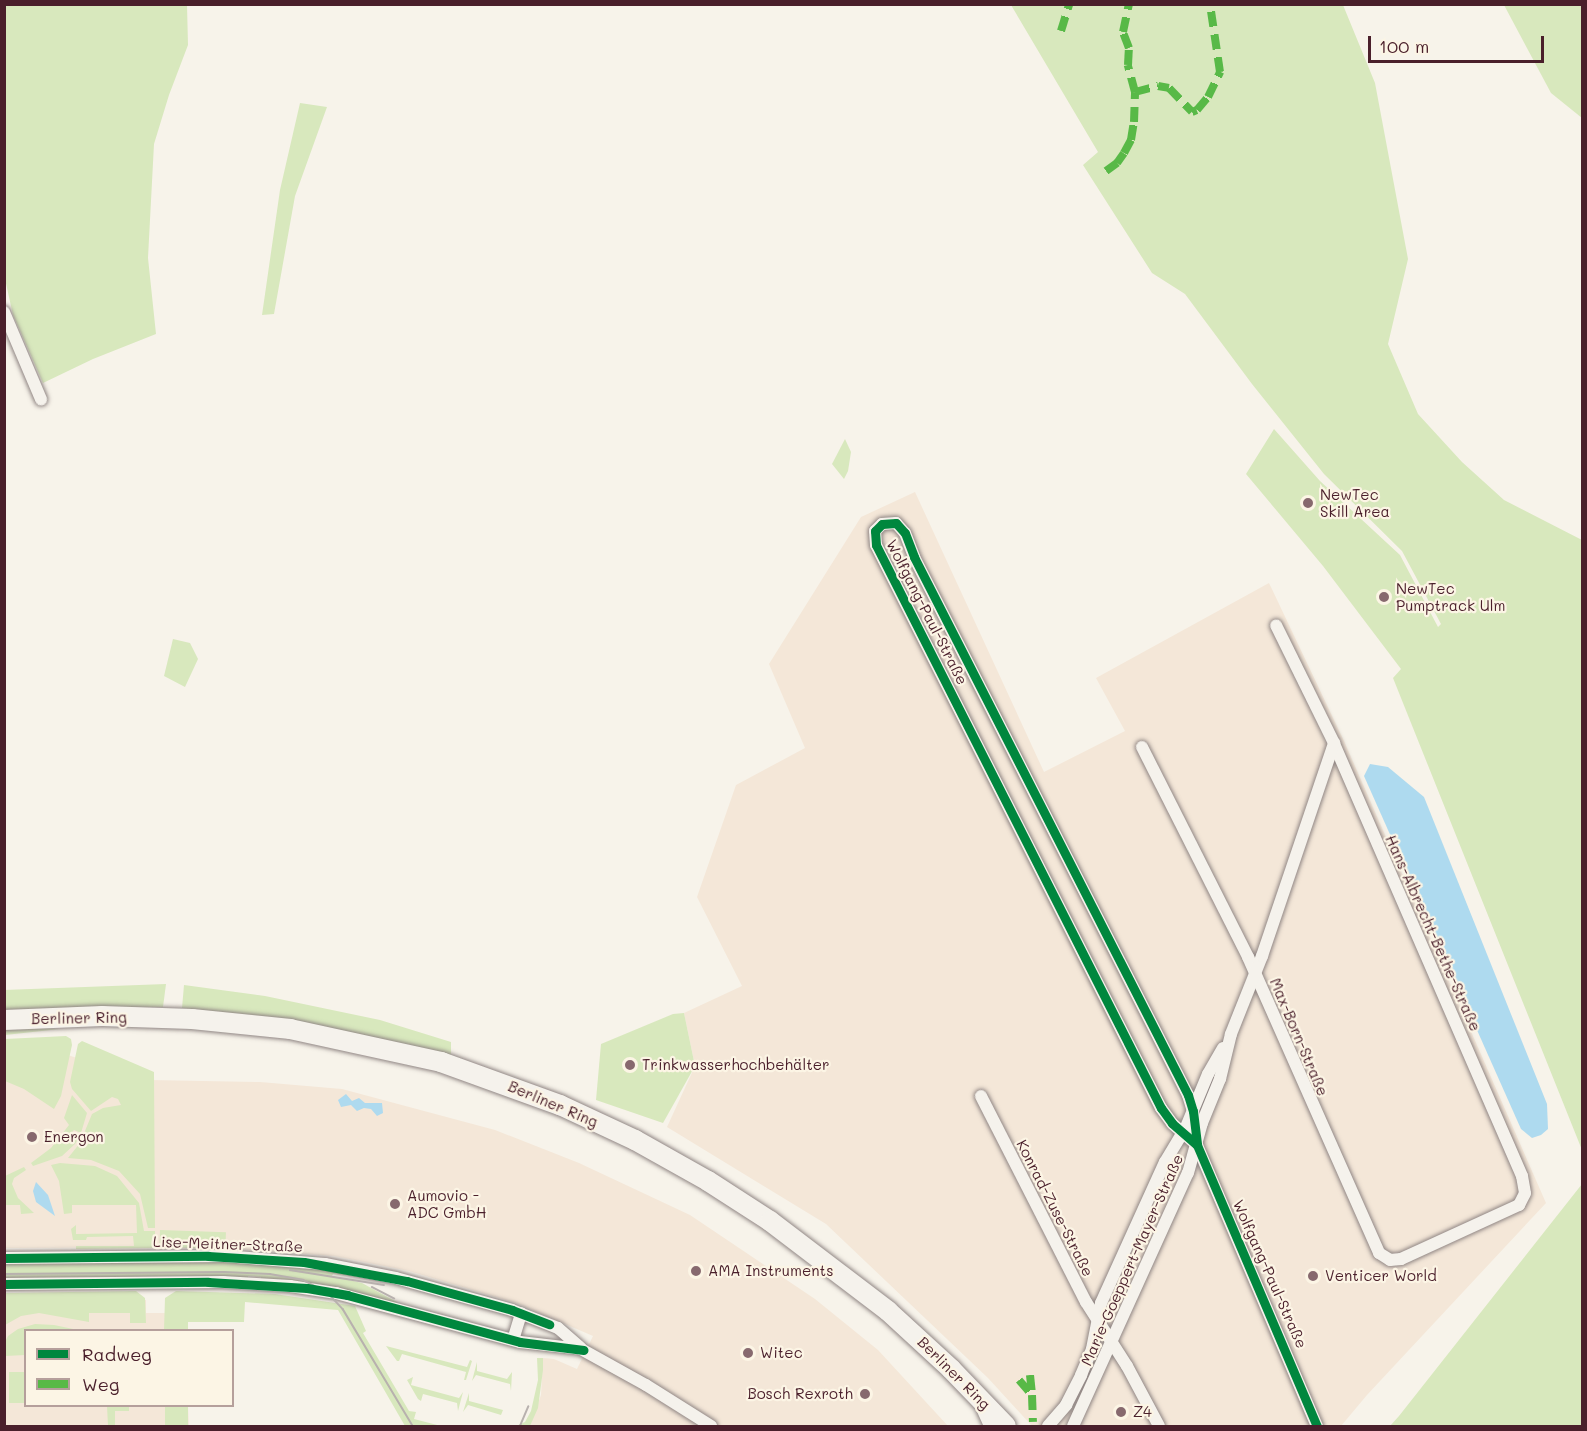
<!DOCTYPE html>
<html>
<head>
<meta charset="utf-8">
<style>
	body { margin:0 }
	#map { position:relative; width:1587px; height:1431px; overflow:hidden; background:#f7f3ea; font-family:Mali,sans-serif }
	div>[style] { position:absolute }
	.built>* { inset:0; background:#f4e7d8 }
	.green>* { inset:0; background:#d8e8bd; transform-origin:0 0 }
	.water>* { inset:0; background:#aedaef }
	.roads { filter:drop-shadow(0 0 2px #908684) drop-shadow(0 0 2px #908684) }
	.street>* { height:12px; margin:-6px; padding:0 6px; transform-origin:6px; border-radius:6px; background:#f5f2ec }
	.primary>* { height:20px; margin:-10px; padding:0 10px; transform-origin:10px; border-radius:10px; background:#f5f2ec }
	.tram>* { height:1.5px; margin:-0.75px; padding:0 0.75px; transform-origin:0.75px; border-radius:0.75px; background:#b8b1ae }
	.quiet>* { height:8px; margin-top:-4px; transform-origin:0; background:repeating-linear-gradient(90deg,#58b947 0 15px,transparent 0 23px) }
	.cycleway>* { height:9px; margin:-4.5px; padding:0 4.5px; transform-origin:4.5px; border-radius:4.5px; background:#00873e }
	.dots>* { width:16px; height:16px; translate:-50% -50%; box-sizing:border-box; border:3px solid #fcf5e5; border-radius:50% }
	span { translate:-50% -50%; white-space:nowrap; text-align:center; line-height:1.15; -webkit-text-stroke:4.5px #fcf5e5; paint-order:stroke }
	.poi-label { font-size:15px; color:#4a1f2b }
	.left { translate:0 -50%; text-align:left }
	.right { translate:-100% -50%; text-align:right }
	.street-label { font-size:15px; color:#4a1f2b }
	.frame { position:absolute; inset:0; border:6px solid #4a1f2b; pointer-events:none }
	.legend { position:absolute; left:24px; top:1329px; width:210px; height:78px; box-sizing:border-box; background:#fcf5e5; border:2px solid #b59f9b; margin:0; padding:8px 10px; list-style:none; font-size:18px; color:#4a1f2b }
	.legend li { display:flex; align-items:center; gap:12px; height:30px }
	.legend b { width:30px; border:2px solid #b59f9b }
	.scale { position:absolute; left:1368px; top:36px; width:176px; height:27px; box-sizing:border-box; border:3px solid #4a1f2b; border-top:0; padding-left:8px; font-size:18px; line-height:21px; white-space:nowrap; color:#4a1f2b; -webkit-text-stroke:4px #fcf5e5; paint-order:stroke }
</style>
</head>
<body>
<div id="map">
	<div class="built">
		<div style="clip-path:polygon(915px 492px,1044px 772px,1125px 731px,1096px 678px,1269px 583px,1344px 741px,1546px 1203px,1367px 1395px,1341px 1426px,1032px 1426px,988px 1378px,826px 1224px,667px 1127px,695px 1066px,684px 1013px,742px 986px,697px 897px,736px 785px,805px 748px,769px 664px,861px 517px)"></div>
		<div style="clip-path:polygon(61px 1053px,149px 1080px,260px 1082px,342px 1089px,495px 1130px,579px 1163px,690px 1215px,815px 1299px,878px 1350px,948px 1426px,530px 1426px,541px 1395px,543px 1358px,554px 1359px,577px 1369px,593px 1336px,516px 1303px,409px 1271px,334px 1256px,208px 1247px,5px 1248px,5px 1058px)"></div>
		<div style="clip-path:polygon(146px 1300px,146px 1313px,187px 1313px,188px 1330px,26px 1330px,26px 1406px,188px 1406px,189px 1426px,5px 1426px,5px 1303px)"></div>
	</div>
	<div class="green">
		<div style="clip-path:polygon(4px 5px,187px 5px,188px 45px,169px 95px,154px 144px,148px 258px,156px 334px,93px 359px,43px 383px,13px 315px,5px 279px)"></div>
		<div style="clip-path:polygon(1011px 5px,1343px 5px,1375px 83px,1408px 259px,1388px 344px,1418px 414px,1462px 462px,1504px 500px,1582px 540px,1582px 1150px,1393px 678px,1401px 669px,1323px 566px,1246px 474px,1274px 429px,1320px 481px,1400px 555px,1438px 627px,1441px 624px,1402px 551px,1324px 474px,1252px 384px,1185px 294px,1152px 273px,1083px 165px,1098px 152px)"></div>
		<div style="clip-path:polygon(1504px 5px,1582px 5px,1582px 118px,1551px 93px)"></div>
		<div style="clip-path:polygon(300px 103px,327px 107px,295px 196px,274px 314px,262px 315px,280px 190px)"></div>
		<div style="clip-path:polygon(845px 439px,851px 452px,848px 471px,844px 479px,832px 464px)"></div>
		<div style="clip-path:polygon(173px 639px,190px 643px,198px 659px,185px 687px,164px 676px)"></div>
		<div style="clip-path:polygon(166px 984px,163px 1007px,5px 1010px,4px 990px)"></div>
		<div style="clip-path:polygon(184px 985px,265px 996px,380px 1020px,451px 1042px,451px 1057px,286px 1020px,182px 1008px)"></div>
		<div style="clip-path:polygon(684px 1013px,695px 1066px,663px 1123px,596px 1100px,601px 1044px,673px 1014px)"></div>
		<div style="clip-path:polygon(32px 1029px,43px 1028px,60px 1029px,5px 1035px,5px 1030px)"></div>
		<div style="clip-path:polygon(66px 1036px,71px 1039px,72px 1045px,61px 1096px,54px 1109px,24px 1089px,5px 1081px,5px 1039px)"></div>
		<div style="clip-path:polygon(82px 1041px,154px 1072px,155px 1228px,148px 1228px,140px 1194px,119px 1171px,91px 1160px,68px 1158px,80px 1143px,92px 1114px,103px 1108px,121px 1105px,118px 1099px,112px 1097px,91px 1111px,72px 1089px,70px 1082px,78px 1044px)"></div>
		<div style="clip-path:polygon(72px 1095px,87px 1113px,81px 1133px,74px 1130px,71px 1133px,73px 1138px,78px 1139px,75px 1144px,62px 1156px,33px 1166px,31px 1163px,51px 1148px,69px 1125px,64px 1118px)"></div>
		<div style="clip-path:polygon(60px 1163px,95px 1166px,117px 1176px,139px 1203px,144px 1231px,155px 1231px,155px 1248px,76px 1249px,76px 1246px,134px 1246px,133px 1236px,87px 1237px,86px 1240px,73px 1240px,71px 1229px,76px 1225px,76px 1234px,137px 1233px,136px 1205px,72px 1205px,72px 1213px,64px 1214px,59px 1181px,51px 1165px)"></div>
		<div style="clip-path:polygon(24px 1167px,26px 1170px,14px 1178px,12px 1184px,18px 1198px,34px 1213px,21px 1214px,20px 1205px,5px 1205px,5px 1176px)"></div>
		<div style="clip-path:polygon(1582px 1184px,1582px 1426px,1390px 1426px,1399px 1416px)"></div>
		<div style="left:160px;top:1230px;width:66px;height:17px;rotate:2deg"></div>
		<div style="clip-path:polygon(181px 1259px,304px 1264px,371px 1279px,333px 1274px,332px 1276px,362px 1283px,397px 1302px,396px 1305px,261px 1281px,261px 1277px,248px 1276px,248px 1280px,5px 1281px,4px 1261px)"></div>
		<div style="clip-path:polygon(136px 1291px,145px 1298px,146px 1323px,130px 1323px,130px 1313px,89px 1313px,89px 1322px,39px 1313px,21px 1316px,5px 1325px,5px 1293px)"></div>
		<div style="clip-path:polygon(176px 1291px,275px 1294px,355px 1306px,366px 1331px,363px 1333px,409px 1411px,416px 1412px,414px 1419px,441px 1426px,405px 1426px,338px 1310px,245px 1302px,244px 1322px,188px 1322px,188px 1330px,164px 1330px,165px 1298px)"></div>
		<div style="clip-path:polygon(35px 1324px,54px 1325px,78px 1330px,26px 1330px,25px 1355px,5px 1356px,5px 1342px,8px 1336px,18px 1329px)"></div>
		<div style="clip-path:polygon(386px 1346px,467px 1367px,470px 1360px,472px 1361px,466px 1380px,464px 1380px,466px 1372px,402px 1354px,399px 1361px,397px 1361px)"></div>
		<div style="clip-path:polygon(537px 1358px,543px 1358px,543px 1370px,538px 1408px,530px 1426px,516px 1426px,525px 1422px,531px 1411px,538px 1380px)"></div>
		<div style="clip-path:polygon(477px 1362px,477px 1371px,507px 1379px,512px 1372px,511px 1391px,510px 1384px,476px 1375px,472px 1381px)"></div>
		<div style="left:9px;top:1372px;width:16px;height:31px"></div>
		<div style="clip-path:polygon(413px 1377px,411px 1385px,459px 1398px,463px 1392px,458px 1411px,457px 1403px,423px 1394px,421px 1401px,418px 1399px,407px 1380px)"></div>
		<div style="clip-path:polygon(469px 1393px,469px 1401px,503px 1410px,501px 1415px,468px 1405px,463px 1412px)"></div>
		<div style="clip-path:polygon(107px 1406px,129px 1406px,129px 1411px,115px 1411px,115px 1426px,108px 1426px)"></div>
		<div style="left:165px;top:1406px;width:23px;height:20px"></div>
	</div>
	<div class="water">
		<div style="clip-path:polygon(1370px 764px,1388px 767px,1424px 797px,1547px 1104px,1548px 1129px,1541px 1135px,1532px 1138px,1521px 1129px,1364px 776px)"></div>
		<div style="clip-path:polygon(346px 1094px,352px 1101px,359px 1098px,365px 1103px,382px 1103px,383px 1113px,377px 1116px,371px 1109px,364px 1108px,357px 1111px,351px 1105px,341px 1107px,338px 1100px)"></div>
		<div style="clip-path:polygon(36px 1182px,48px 1195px,55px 1216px,36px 1202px,33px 1191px)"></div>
	</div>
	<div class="roads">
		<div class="street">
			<div style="left:4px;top:312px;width:95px;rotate:67deg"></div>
			<div style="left:1142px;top:747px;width:235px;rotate:63.2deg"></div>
			<div style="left:1248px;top:957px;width:324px;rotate:66.1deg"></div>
			<div style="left:1379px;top:1253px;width:13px;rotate:32deg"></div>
			<div style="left:1390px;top:1260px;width:11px;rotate:-5deg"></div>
			<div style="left:1401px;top:1259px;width:130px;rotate:-24.6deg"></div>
			<div style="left:1519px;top:1205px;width:13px;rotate:-63deg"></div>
			<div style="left:1525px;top:1193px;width:17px;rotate:-100deg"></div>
			<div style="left:1522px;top:1176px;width:472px;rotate:-113.5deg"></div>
			<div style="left:1334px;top:743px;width:131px;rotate:-116.2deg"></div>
			<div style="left:981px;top:1096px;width:231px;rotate:63deg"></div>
			<div style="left:1086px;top:1302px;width:76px;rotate:57.4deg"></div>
			<div style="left:1127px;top:1366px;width:68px;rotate:61.9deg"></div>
			<div style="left:1197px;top:1145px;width:33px;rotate:-139deg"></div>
			<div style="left:1172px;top:1123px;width:19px;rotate:-126deg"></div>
			<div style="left:1161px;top:1108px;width:631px;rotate:-116.85deg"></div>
			<div style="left:876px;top:545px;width:14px;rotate:-94deg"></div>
			<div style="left:875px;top:531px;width:10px;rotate:-45deg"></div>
			<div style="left:882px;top:524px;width:14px;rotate:-4deg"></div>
			<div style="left:896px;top:523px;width:13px;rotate:48deg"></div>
			<div style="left:905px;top:533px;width:26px;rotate:69deg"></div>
			<div style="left:914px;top:557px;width:604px;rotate:63.01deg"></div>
			<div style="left:1188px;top:1095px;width:17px;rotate:73deg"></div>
			<div style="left:1193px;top:1111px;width:34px;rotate:83deg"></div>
			<div style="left:1197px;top:1145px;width:306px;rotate:66.9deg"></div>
			<div style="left:4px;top:1258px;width:220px;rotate:-0.5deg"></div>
			<div style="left:224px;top:1256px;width:101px;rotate:4.5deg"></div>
			<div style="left:325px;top:1264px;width:72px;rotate:11.2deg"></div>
			<div style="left:396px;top:1278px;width:120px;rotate:15.4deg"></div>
			<div style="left:512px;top:1310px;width:49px;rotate:21.4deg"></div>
			<div style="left:558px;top:1328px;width:30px;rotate:41deg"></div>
			<div style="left:4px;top:1284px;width:219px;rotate:-0.5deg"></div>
			<div style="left:223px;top:1282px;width:67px;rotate:3.4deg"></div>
			<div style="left:290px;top:1286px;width:47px;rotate:8.7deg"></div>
			<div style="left:336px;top:1293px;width:190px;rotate:14.9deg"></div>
			<div style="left:520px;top:1342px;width:61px;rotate:6.5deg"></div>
			<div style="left:581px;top:1349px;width:74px;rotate:29deg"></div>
			<div style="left:646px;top:1385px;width:77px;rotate:32.2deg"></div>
			<div style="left:513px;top:1340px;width:28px;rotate:-73deg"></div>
			<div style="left:982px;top:1408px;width:20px;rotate:66deg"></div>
			<div style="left:1048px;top:1426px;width:28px;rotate:-49deg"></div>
			<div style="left:1066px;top:1405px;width:34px;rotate:-63deg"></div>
			<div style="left:1081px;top:1375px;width:28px;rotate:-67deg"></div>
			<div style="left:1092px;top:1349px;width:47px;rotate:-78.9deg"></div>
			<div style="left:1101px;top:1303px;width:155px;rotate:-65.6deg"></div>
			<div style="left:1165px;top:1162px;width:41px;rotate:-59deg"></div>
			<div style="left:1186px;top:1127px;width:57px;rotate:-67.5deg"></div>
			<div style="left:1208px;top:1074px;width:30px;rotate:-60deg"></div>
			<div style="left:1073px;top:1426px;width:278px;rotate:-65.6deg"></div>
			<div style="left:1188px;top:1173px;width:52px;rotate:-74.4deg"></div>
			<div style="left:1202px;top:1123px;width:48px;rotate:-67.8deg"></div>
			<div style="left:1220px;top:1079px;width:46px;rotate:-76.3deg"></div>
			<div style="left:1231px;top:1034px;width:84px;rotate:-68.3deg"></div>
			<div style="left:1262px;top:956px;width:225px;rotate:-71.3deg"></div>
		</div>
		<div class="primary">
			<div style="left:4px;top:1020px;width:98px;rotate:-2.3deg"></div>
			<div style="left:102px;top:1016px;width:90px;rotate:1.9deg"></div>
			<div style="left:192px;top:1019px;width:99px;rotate:5.8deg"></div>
			<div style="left:290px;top:1029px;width:155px;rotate:12.3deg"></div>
			<div style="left:441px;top:1062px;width:127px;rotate:19.9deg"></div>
			<div style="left:560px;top:1105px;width:83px;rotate:25deg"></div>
			<div style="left:635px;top:1140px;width:84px;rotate:29.3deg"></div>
			<div style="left:708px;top:1181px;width:74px;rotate:32.8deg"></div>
			<div style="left:770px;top:1221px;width:148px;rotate:37.3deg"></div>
			<div style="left:888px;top:1311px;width:86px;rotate:42.6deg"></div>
			<div style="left:951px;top:1369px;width:79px;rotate:46deg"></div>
		</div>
	</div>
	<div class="tram">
		<div style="left:290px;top:1270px;width:95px;rotate:9.1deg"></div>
		<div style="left:4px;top:1274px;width:220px;rotate:-0.5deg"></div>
		<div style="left:224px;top:1272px;width:46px;rotate:2.5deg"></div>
		<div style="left:270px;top:1274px;width:34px;rotate:10deg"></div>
		<div style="left:303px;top:1280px;width:28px;rotate:27deg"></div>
		<div style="left:328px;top:1293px;width:22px;rotate:47deg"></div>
		<div style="left:343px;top:1309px;width:136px;rotate:59.1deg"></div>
		<div style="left:372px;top:1287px;width:25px;rotate:27deg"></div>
		<div style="left:520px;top:1426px;width:21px;rotate:-67deg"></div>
	</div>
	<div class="quiet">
		<div style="left:1061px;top:31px;width:28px;rotate:-73deg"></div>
		<div style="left:1135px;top:92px;width:24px;rotate:-15deg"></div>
		<div style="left:1158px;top:86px;width:11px;rotate:10deg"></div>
		<div style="left:1169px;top:88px;width:33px;rotate:46deg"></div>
		<div style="left:1192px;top:112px;width:5px;rotate:-22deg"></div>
		<div style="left:1197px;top:110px;width:17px;rotate:-50deg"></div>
		<div style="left:1208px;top:97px;width:28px;rotate:-64deg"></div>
		<div style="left:1220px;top:72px;width:69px;rotate:-98.4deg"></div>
		<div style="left:1106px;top:171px;width:14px;rotate:-36deg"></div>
		<div style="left:1117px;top:163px;width:12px;rotate:-55deg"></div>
		<div style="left:1124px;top:153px;width:15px;rotate:-62deg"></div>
		<div style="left:1131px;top:140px;width:18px;rotate:-81deg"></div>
		<div style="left:1134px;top:122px;width:30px;rotate:-88deg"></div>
		<div style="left:1135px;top:92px;width:28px;rotate:-105deg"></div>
		<div style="left:1128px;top:65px;width:17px;rotate:-87deg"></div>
		<div style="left:1129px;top:48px;width:17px;rotate:-111deg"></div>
		<div style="left:1123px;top:32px;width:29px;rotate:-78deg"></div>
		<div style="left:1030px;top:1375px;width:20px;rotate:84deg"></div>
		<div style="left:1019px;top:1380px;width:20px;rotate:49deg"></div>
		<div style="left:1032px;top:1395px;width:27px;rotate:88deg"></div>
	</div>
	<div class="cycleway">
		<div style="left:1197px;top:1145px;width:33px;rotate:-139deg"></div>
		<div style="left:1172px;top:1123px;width:19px;rotate:-126deg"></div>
		<div style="left:1161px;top:1108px;width:631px;rotate:-116.85deg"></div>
		<div style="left:876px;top:545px;width:14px;rotate:-94deg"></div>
		<div style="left:875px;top:531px;width:10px;rotate:-45deg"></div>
		<div style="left:882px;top:524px;width:14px;rotate:-4deg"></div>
		<div style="left:896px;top:523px;width:13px;rotate:48deg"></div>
		<div style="left:905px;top:533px;width:26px;rotate:69deg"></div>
		<div style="left:914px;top:557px;width:604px;rotate:63.01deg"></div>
		<div style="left:1188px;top:1095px;width:17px;rotate:73deg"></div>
		<div style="left:1193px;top:1111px;width:34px;rotate:83deg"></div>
		<div style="left:1197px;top:1145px;width:306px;rotate:66.9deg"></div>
		<div style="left:4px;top:1258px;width:204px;rotate:-0.6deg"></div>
		<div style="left:208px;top:1256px;width:96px;rotate:3.6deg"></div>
		<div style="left:304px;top:1262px;width:105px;rotate:10.5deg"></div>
		<div style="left:407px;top:1281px;width:109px;rotate:15.4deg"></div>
		<div style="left:512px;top:1310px;width:40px;rotate:21deg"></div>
		<div style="left:4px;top:1284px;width:204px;rotate:-0.6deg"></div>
		<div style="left:208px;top:1282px;width:99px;rotate:3.5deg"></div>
		<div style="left:307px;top:1288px;width:41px;rotate:9.9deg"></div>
		<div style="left:347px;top:1295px;width:179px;rotate:15.2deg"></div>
		<div style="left:520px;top:1342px;width:64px;rotate:7.1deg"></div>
	</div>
	<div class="dots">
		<div style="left:1308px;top:503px;background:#87696e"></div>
		<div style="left:1384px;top:597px;background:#87696e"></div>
		<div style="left:630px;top:1065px;background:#87696e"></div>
		<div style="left:32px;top:1137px;background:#87696e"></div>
		<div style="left:395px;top:1204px;background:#87696e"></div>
		<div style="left:696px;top:1271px;background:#87696e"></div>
		<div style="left:1313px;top:1276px;background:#87696e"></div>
		<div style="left:748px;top:1353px;background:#87696e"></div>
		<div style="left:865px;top:1394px;background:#87696e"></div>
		<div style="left:1121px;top:1412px;background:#87696e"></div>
	</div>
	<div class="poi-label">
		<span class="left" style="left:1320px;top:503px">NewTec<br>Skill Area</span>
		<span class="left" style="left:1396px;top:597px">NewTec<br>Pumptrack Ulm</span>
		<span class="left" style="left:642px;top:1065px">Trinkwasserhochbehälter</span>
		<span class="left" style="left:44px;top:1137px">Energon</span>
		<span class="left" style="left:407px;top:1204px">Aumovio -<br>ADC GmbH</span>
		<span class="left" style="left:708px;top:1271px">AMA Instruments</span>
		<span class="left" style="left:1325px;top:1276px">Venticer World</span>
		<span class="left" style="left:760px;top:1353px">Witec</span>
		<span class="right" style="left:853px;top:1394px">Bosch Rexroth</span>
		<span class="left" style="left:1133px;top:1412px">Z4</span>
	</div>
	<div class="street-label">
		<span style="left:927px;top:612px;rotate:63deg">Wolfgang-Paul-Straße</span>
		<span style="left:1433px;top:933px;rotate:66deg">Hans-Albrecht-Bethe-Straße</span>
		<span style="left:79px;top:1018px;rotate:-1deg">Berliner Ring</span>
		<span style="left:1299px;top:1037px;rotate:67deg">Max-Born-Straße</span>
		<span style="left:553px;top:1104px;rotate:23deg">Berliner Ring</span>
		<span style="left:1055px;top:1208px;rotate:63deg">Konrad-Zuse-Straße</span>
		<span style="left:228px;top:1244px;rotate:2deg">Lise-Meitner-Straße</span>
		<span style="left:1132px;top:1260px;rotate:-66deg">Marie-Goeppert-Mayer-Straße</span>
		<span style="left:1270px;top:1274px;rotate:66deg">Wolfgang-Paul-Straße</span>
		<span style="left:954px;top:1373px;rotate:45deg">Berliner Ring</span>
	</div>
	<div class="frame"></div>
	<ul class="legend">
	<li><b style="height:8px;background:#00873e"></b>Radweg</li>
	<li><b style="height:8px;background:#58b947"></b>Weg</li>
	</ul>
	<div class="scale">100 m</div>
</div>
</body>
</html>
